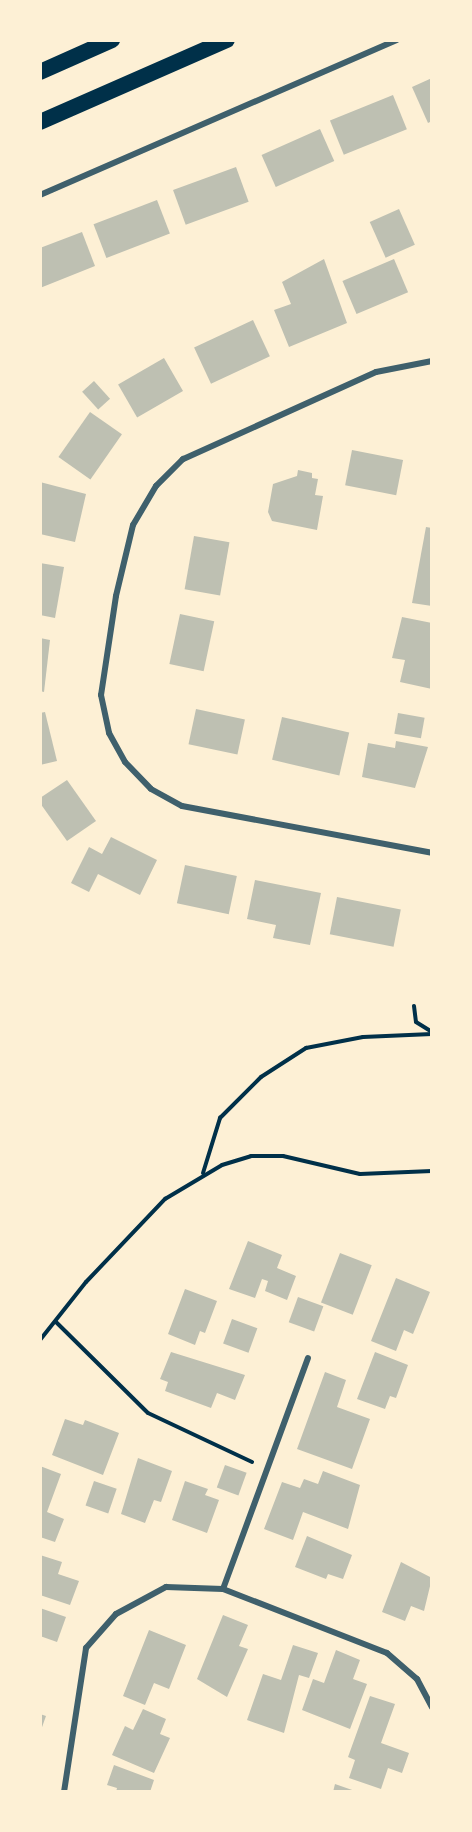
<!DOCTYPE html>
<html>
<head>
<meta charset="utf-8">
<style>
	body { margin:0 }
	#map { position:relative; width:472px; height:1832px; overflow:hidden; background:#fdf0d5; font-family:Rubik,sans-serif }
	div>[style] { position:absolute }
	.building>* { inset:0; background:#bec0b2; transform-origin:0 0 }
	.path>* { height:4px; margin:-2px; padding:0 2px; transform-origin:2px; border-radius:2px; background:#003049 }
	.minor>* { height:6px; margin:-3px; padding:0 3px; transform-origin:3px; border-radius:3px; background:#3f606c }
	.trunk>* { height:16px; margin:-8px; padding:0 8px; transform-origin:8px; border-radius:8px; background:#003049 }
	span { translate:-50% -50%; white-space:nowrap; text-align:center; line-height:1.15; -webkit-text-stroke:6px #fdf0d5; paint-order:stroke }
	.frame { position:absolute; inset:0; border:42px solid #fdf0d5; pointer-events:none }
</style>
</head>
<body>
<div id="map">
	<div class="building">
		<div style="clip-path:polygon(432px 78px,432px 121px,428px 123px,412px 87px)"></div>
		<div style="left:393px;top:95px;width:37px;height:68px;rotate:68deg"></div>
		<div style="left:320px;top:129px;width:35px;height:64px;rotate:66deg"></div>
		<div style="left:236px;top:167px;width:37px;height:67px;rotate:70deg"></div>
		<div style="left:157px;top:200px;width:36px;height:68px;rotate:69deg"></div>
		<div style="left:399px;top:209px;width:39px;height:32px;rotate:66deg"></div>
		<div style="clip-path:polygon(82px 232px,95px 266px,40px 288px,40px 248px)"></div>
		<div style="clip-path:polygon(324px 259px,347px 323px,289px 347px,274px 310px,291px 304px,282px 282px)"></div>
		<div style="left:394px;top:259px;width:36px;height:56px;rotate:67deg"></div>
		<div style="left:253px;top:320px;width:40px;height:65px;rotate:65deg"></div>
		<div style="left:164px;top:358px;width:38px;height:53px;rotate:60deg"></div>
		<div style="left:94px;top:381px;width:24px;height:16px;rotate:48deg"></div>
		<div style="left:90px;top:412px;width:39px;height:55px;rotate:35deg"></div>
		<div style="left:352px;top:450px;width:52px;height:36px;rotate:11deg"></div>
		<div style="clip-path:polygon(298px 470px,312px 473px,312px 478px,318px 479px,315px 495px,323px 496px,317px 530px,272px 521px,268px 512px,273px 484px,297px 476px)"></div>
		<div style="clip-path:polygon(40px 482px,86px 494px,75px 542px,40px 534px)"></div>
		<div style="clip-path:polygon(426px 527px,432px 528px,432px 606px,412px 603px)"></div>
		<div style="left:194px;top:536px;width:36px;height:54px;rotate:10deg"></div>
		<div style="clip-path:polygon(40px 563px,64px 567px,55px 618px,40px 615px)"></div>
		<div style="left:180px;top:614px;width:35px;height:51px;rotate:12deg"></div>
		<div style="clip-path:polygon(402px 617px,432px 623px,432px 689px,400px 682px,405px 660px,392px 658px)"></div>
		<div style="clip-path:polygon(40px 638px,50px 640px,44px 692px,40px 691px)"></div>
		<div style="left:196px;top:709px;width:50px;height:36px;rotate:12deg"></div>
		<div style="clip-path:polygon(45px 712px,57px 761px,40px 765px,40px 713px)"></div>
		<div style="left:398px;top:713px;width:27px;height:21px;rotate:10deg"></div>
		<div style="left:282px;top:717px;width:69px;height:44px;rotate:13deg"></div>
		<div style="clip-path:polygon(396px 741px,428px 747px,415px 788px,362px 777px,368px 743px,395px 748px)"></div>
		<div style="clip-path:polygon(67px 780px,96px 821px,67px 841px,40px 803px,40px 798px)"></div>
		<div style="clip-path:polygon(111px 837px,157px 860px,140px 895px,98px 874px,89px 892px,71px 883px,89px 847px,102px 854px)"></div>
		<div style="left:185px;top:865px;width:53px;height:39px;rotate:12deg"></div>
		<div style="clip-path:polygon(255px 880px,321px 893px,310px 945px,273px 938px,276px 925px,247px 919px)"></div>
		<div style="left:337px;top:897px;width:65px;height:38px;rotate:11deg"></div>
		<div style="clip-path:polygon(248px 1241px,282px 1255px,277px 1268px,296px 1276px,287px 1300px,265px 1291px,268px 1281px,262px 1279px,255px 1298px,229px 1289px)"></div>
		<div style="left:340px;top:1253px;width:34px;height:53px;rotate:21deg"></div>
		<div style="clip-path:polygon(396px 1278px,430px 1292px,413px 1334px,404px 1330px,396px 1351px,371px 1341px)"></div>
		<div style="clip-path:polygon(185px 1289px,217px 1301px,205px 1333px,200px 1331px,195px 1345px,168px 1334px)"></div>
		<div style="left:298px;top:1297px;width:27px;height:27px;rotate:20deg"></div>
		<div style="left:232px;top:1319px;width:27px;height:26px;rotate:20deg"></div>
		<div style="clip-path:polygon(171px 1352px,245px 1375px,235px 1400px,217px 1393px,211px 1408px,165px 1391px,168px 1382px,160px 1379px)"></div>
		<div style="clip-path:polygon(375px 1352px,408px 1365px,396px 1398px,390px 1396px,385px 1409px,357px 1399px)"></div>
		<div style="clip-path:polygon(325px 1372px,346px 1380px,337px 1407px,370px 1419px,352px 1469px,297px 1449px)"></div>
		<div style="clip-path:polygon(65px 1419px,83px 1425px,85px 1420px,119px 1433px,103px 1475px,52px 1455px)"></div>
		<div style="clip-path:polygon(138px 1458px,172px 1471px,161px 1502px,154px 1500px,145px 1523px,121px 1514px)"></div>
		<div style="left:225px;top:1465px;width:23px;height:24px;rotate:20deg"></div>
		<div style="clip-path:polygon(40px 1466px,61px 1474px,47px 1512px,64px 1519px,55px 1542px,40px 1537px)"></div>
		<div style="clip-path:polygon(323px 1471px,360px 1485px,348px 1529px,303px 1512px,293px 1540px,264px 1529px,282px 1482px,300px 1488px,304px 1479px,318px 1484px)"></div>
		<div style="left:94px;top:1481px;width:24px;height:26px;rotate:19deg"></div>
		<div style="clip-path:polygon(185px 1481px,208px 1489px,205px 1495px,219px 1500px,207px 1533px,172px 1520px)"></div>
		<div style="clip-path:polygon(307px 1536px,352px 1555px,343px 1579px,328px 1574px,326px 1579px,295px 1567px)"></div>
		<div style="clip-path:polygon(40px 1555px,62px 1562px,58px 1574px,79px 1581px,70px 1605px,40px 1595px)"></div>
		<div style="clip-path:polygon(401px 1562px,432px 1578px,424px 1611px,411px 1606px,405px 1621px,382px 1612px)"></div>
		<div style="clip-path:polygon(40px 1608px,66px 1617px,57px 1642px,40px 1636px)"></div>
		<div style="clip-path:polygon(223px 1615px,248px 1625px,239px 1646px,248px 1649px,227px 1697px,197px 1679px)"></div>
		<div style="clip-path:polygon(149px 1630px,186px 1645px,169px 1689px,154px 1683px,145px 1705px,123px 1696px)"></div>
		<div style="clip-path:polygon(293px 1645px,318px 1653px,309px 1678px,299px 1675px,284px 1733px,247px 1720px,263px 1674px,281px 1680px)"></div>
		<div style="clip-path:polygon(336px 1650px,360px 1660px,353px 1679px,367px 1684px,350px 1729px,302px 1710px,313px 1679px,324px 1683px)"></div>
		<div style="clip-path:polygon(370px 1696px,395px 1704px,381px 1743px,409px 1753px,402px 1773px,388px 1768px,381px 1789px,349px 1778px,355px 1760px,348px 1757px)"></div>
		<div style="clip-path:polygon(143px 1709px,166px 1719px,160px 1734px,170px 1738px,154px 1773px,112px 1755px,125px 1726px,133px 1730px)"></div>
		<div style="clip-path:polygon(40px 1714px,46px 1716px,41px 1730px,40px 1730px)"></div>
		<div style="clip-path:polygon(114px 1765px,154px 1780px,150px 1792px,116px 1792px,117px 1788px,107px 1785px)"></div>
		<div style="clip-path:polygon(335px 1784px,355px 1791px,355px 1792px,333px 1792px)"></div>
	</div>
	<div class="path">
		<div style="left:414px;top:1006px;width:16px;rotate:83deg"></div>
		<div style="left:416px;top:1022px;width:19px;rotate:32deg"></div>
		<div style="left:203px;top:1173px;width:58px;rotate:-72.8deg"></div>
		<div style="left:220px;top:1118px;width:58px;rotate:-45deg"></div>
		<div style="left:261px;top:1077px;width:54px;rotate:-32.8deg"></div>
		<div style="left:306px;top:1048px;width:58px;rotate:-10.9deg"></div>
		<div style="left:363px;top:1037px;width:69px;rotate:-2.5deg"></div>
		<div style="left:56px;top:1322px;width:129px;rotate:44.7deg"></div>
		<div style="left:148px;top:1413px;width:115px;rotate:25.2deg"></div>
		<div style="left:40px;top:1340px;width:74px;rotate:-51.6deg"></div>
		<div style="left:86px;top:1282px;width:115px;rotate:-46.4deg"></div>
		<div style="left:165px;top:1199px;width:66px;rotate:-30.8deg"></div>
		<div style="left:222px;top:1165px;width:30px;rotate:-17deg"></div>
		<div style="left:251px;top:1156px;width:32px"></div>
		<div style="left:283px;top:1156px;width:79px;rotate:13.2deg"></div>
		<div style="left:360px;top:1174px;width:72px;rotate:-2.4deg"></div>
	</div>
	<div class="minor">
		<div style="left:40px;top:195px;width:389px;rotate:-23.5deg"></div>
		<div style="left:432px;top:361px;width:57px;rotate:168.9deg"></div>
		<div style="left:376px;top:372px;width:212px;rotate:155.7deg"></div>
		<div style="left:183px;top:459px;width:38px;rotate:135deg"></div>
		<div style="left:156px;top:486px;width:45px;rotate:120.5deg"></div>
		<div style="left:133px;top:525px;width:73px;rotate:103.5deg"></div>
		<div style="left:116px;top:596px;width:100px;rotate:98.6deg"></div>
		<div style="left:101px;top:695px;width:39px;rotate:78deg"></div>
		<div style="left:109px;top:733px;width:33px;rotate:61deg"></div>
		<div style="left:125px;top:762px;width:37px;rotate:46deg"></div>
		<div style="left:151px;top:789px;width:35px;rotate:29deg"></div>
		<div style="left:182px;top:806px;width:254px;rotate:10.6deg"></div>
		<div style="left:223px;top:1589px;width:246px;rotate:-69.8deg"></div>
		<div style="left:64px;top:1792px;width:146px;rotate:-81.3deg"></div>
		<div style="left:86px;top:1648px;width:45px;rotate:-48.6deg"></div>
		<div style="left:116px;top:1614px;width:57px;rotate:-28.4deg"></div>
		<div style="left:166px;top:1587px;width:57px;rotate:2deg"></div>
		<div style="left:223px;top:1589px;width:176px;rotate:21.3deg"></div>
		<div style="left:387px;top:1653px;width:40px;rotate:41deg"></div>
		<div style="left:417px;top:1679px;width:32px;rotate:62deg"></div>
	</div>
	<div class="trunk">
		<div style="left:40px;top:72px;width:79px;rotate:-24deg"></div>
		<div style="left:40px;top:122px;width:204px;rotate:-23.7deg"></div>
	</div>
	<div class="frame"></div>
</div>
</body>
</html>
